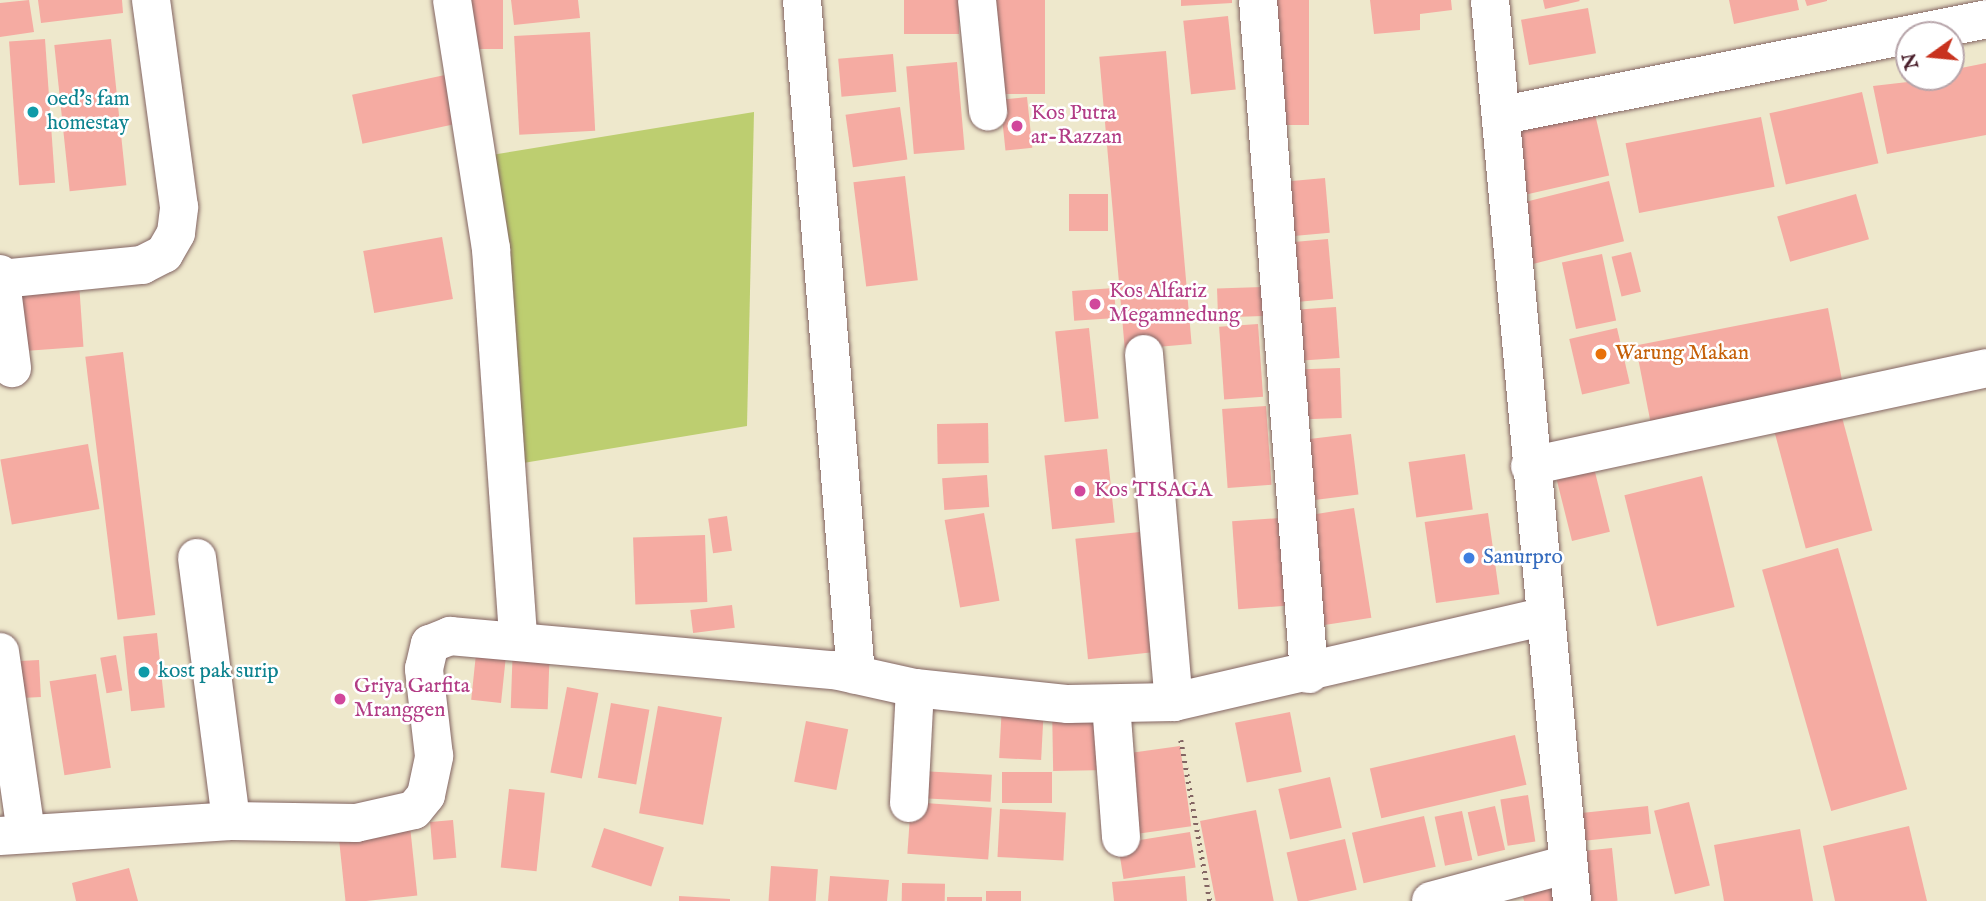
<!DOCTYPE html>
<html>
<head>
<meta charset="utf-8">
<style>
	body { margin:0 }
	#map { position:relative; width:1986px; height:901px; overflow:hidden; background:#eee8cc; font-family:"IM FELL English",serif }
	div>[style] { position:absolute }
	.green>* { inset:0; background:#bdce70 }
	.building>* { inset:0; background:#f5aba2; transform-origin:0 0 }
	.path>* { height:4.5px; margin-top:-2.25px; transform-origin:0; background:repeating-linear-gradient(90deg,#836563 0 2px,transparent 0 7px) }
	.roads { filter:drop-shadow(0 0 2px #836563) drop-shadow(0 0 2px #836563) }
	.minor>* { height:38px; margin:-19px; padding:0 19px; transform-origin:19px; border-radius:19px; background:#fff }
	.dots>* { width:19px; height:19px; translate:-50% -50%; box-sizing:border-box; border:4px solid #fff; border-radius:50% }
	span { translate:-50% -50%; white-space:nowrap; text-align:center; line-height:1.15; -webkit-text-stroke:5px #fff; paint-order:stroke }
	.culture-label { font-size:21px; color:#0d838f }
	.left { translate:0 -50%; text-align:left }
	.hotel-label { font-size:21px; color:#b23c85 }
	.food-label { font-size:21px; color:#c56008 }
	.shop-label { font-size:21px; color:#366cbe }
	.north { position:absolute; left:1895px; top:21px; width:70px; height:70px; box-sizing:border-box; background:#fff; border:2px solid #b7a5aa; border-radius:50%; rotate:255deg; font-size:19px; font-weight:700; line-height:28px; text-align:center; color:#4a1f2b }
	.north::after { content:''; display:block; margin:auto; width:24px; height:32px; background:#c8321e; clip-path:polygon(50% 0,100% 100%,50% 72%,0 100%) }
</style>
</head>
<body>
<div id="map">
	<div class="green">
		<div style="clip-path:polygon(754px 112px,747px 426px,505px 466px,479px 157px)"></div>
	</div>
	<div class="building">
		<div style="clip-path:polygon(29px 0,34px 32px,0 37px,0 3px)"></div>
		<div style="clip-path:polygon(38px 0,122px 0,123px 13px,41px 23px)"></div>
		<div style="left:471px;top:0;width:32px;height:49px"></div>
		<div style="clip-path:polygon(511px 0,578px 0,580px 18px,514px 25px)"></div>
		<div style="left:904px;top:0;width:55px;height:34px"></div>
		<div style="left:983px;top:0;width:62px;height:94px"></div>
		<div style="clip-path:polygon(1181px 0,1232px 0,1232px 3px,1181px 6px)"></div>
		<div style="left:1262px;top:0;width:47px;height:125px"></div>
		<div style="clip-path:polygon(1370px 0,1451px 0,1452px 10px,1420px 14px,1420px 30px,1374px 34px)"></div>
		<div style="clip-path:polygon(1543px 0,1579px 0,1580px 1px,1545px 9px)"></div>
		<div style="clip-path:polygon(1729px 0,1797px 0,1799px 10px,1734px 24px)"></div>
		<div style="clip-path:polygon(1805px 0,1827px 0,1827px 1px,1807px 6px)"></div>
		<div style="left:1588px;top:8px;width:46px;height:68px;rotate:80deg"></div>
		<div style="left:1228px;top:16px;width:74px;height:45px;rotate:84deg"></div>
		<div style="left:590px;top:32px;width:99px;height:76px;rotate:87deg"></div>
		<div style="left:45px;top:39px;width:144px;height:36px;rotate:86deg"></div>
		<div style="left:111px;top:39px;width:147px;height:57px;rotate:84deg"></div>
		<div style="left:1166px;top:51px;width:294px;height:67px;rotate:85deg"></div>
		<div style="left:893px;top:54px;width:38px;height:55px;rotate:85deg"></div>
		<div style="left:957px;top:62px;width:88px;height:51px;rotate:85deg"></div>
		<div style="clip-path:polygon(1986px 63px,1986px 135px,1887px 154px,1873px 86px,1951px 77px,1951px 70px)"></div>
		<div style="left:445px;top:75px;width:50px;height:95px;rotate:78deg"></div>
		<div style="left:1862px;top:92px;width:73px;height:95px;rotate:77deg"></div>
		<div style="left:1027px;top:97px;width:51px;height:27px;rotate:84deg"></div>
		<div style="left:900px;top:107px;width:53px;height:55px;rotate:82deg"></div>
		<div style="left:1595px;top:114px;width:63px;height:85px;rotate:77deg"></div>
		<div style="left:1761px;top:117px;width:71px;height:138px;rotate:79deg"></div>
		<div style="left:905px;top:176px;width:105px;height:52px;rotate:83deg"></div>
		<div style="left:1325px;top:178px;width:55px;height:36px;rotate:85deg"></div>
		<div style="left:1609px;top:181px;width:62px;height:95px;rotate:76deg"></div>
		<div style="left:1108px;top:194px;width:37px;height:39px;rotate:90deg"></div>
		<div style="left:1856px;top:194px;width:47px;height:82px;rotate:74deg"></div>
		<div style="left:442px;top:237px;width:63px;height:80px;rotate:80deg"></div>
		<div style="left:1328px;top:239px;width:60px;height:43px;rotate:85deg"></div>
		<div style="left:1631px;top:252px;width:41px;height:20px;rotate:76deg"></div>
		<div style="left:1602px;top:254px;width:68px;height:41px;rotate:78deg"></div>
		<div style="left:79px;top:283px;width:64px;height:59px;rotate:86deg"></div>
		<div style="left:1262px;top:287px;width:29px;height:45px;rotate:88deg"></div>
		<div style="left:1114px;top:288px;width:30px;height:42px;rotate:86deg"></div>
		<div style="left:1336px;top:307px;width:51px;height:48px;rotate:86deg"></div>
		<div style="left:1828px;top:308px;width:86px;height:196px;rotate:79deg"></div>
		<div style="left:1258px;top:324px;width:73px;height:39px;rotate:86deg"></div>
		<div style="left:1089px;top:328px;width:91px;height:34px;rotate:84deg"></div>
		<div style="left:1617px;top:328px;width:57px;height:49px;rotate:77deg"></div>
		<div style="left:123px;top:352px;width:265px;height:38px;rotate:83deg"></div>
		<div style="left:1340px;top:368px;width:50px;height:44px;rotate:88deg"></div>
		<div style="left:1266px;top:406px;width:79px;height:44px;rotate:86deg"></div>
		<div style="left:1839px;top:406px;width:129px;height:69px;rotate:75deg"></div>
		<div style="left:988px;top:423px;width:40px;height:51px;rotate:89deg"></div>
		<div style="left:1351px;top:434px;width:61px;height:46px;rotate:83deg"></div>
		<div style="left:88px;top:444px;width:66px;height:89px;rotate:80deg"></div>
		<div style="left:1107px;top:449px;width:74px;height:63px;rotate:84deg"></div>
		<div style="left:1465px;top:454px;width:56px;height:57px;rotate:82deg"></div>
		<div style="left:1591px;top:456px;width:78px;height:39px;rotate:76deg"></div>
		<div style="left:987px;top:475px;width:32px;height:45px;rotate:86deg"></div>
		<div style="left:1702px;top:476px;width:135px;height:80px;rotate:76deg"></div>
		<div style="left:1354px;top:508px;width:111px;height:49px;rotate:81deg"></div>
		<div style="left:984px;top:513px;width:89px;height:40px;rotate:80deg"></div>
		<div style="left:1488px;top:513px;width:82px;height:64px;rotate:82deg"></div>
		<div style="left:727px;top:516px;width:35px;height:19px;rotate:82deg"></div>
		<div style="left:1280px;top:518px;width:88px;height:48px;rotate:86deg"></div>
		<div style="left:1140px;top:532px;width:121px;height:65px;rotate:84deg"></div>
		<div style="left:705px;top:535px;width:67px;height:72px;rotate:88deg"></div>
		<div style="left:1838px;top:548px;width:251px;height:79px;rotate:74deg"></div>
		<div style="left:732px;top:605px;width:23px;height:42px;rotate:83deg"></div>
		<div style="left:157px;top:633px;width:75px;height:34px;rotate:84deg"></div>
		<div style="left:513px;top:643px;width:37px;height:65px;rotate:2deg"></div>
		<div style="left:476px;top:654px;width:30px;height:46px;rotate:6deg"></div>
		<div style="left:116px;top:655px;width:36px;height:16px;rotate:80deg"></div>
		<div style="left:39px;top:660px;width:37px;height:24px;rotate:87deg"></div>
		<div style="left:96px;top:674px;width:95px;height:47px;rotate:81deg"></div>
		<div style="left:567px;top:687px;width:32px;height:87px;rotate:11deg"></div>
		<div style="left:611px;top:703px;width:39px;height:76px;rotate:10deg"></div>
		<div style="left:1002px;top:704px;width:42px;height:54px;rotate:3deg"></div>
		<div style="left:1108px;top:704px;width:66px;height:56px;rotate:89deg"></div>
		<div style="left:658px;top:706px;width:65px;height:109px;rotate:10deg"></div>
		<div style="left:1290px;top:712px;width:61px;height:56px;rotate:79deg"></div>
		<div style="left:806px;top:721px;width:43px;height:62px;rotate:11deg"></div>
		<div style="left:1515px;top:735px;width:51px;height:149px;rotate:77deg"></div>
		<div style="left:1180px;top:746px;width:81px;height:65px;rotate:82deg"></div>
		<div style="left:920px;top:771px;width:72px;height:27px;rotate:3deg"></div>
		<div style="left:1002px;top:772px;width:50px;height:31px"></div>
		<div style="left:1330px;top:777px;width:52px;height:53px;rotate:77deg"></div>
		<div style="left:509px;top:789px;width:36px;height:79px;rotate:6deg"></div>
		<div style="left:1528px;top:795px;width:47px;height:28px;rotate:81deg"></div>
		<div style="left:911px;top:802px;width:81px;height:52px;rotate:4deg"></div>
		<div style="left:1689px;top:802px;width:86px;height:36px;rotate:76deg"></div>
		<div style="left:1495px;top:806px;width:45px;height:28px;rotate:77deg"></div>
		<div style="left:1648px;top:806px;width:28px;height:79px;rotate:84deg"></div>
		<div style="left:1000px;top:809px;width:66px;height:48px;rotate:3deg"></div>
		<div style="left:1256px;top:810px;width:93px;height:57px;rotate:79deg"></div>
		<div style="left:1462px;top:811px;width:50px;height:28px;rotate:78deg"></div>
		<div style="left:1424px;top:816px;width:52px;height:74px;rotate:77deg"></div>
		<div style="left:453px;top:820px;width:38px;height:23px;rotate:85deg"></div>
		<div style="left:410px;top:826px;width:70px;height:72px;rotate:84deg"></div>
		<div style="clip-path:polygon(1909px 826px,1927px 901px,1835px 901px,1823px 846px)"></div>
		<div style="left:604px;top:828px;width:63px;height:41px;rotate:18deg"></div>
		<div style="clip-path:polygon(1800px 829px,1813px 901px,1724px 901px,1714px 845px)"></div>
		<div style="left:1190px;top:832px;width:36px;height:73px;rotate:81deg"></div>
		<div style="left:1345px;top:839px;width:52px;height:60px;rotate:77deg"></div>
		<div style="left:1612px;top:848px;width:53px;height:39px;rotate:84deg"></div>
		<div style="left:771px;top:866px;width:47px;height:35px;rotate:4deg"></div>
		<div style="clip-path:polygon(129px 868px,138px 901px,76px 901px,72px 883px)"></div>
		<div style="clip-path:polygon(830px 876px,889px 880px,887px 901px,828px 901px)"></div>
		<div style="clip-path:polygon(1185px 876px,1187px 901px,1114px 901px,1112px 882px)"></div>
		<div style="left:902px;top:883px;width:43px;height:18px;rotate:1deg"></div>
		<div style="clip-path:polygon(1559px 887px,1562px 901px,1524px 901px,1522px 892px)"></div>
		<div style="left:1021px;top:891px;width:10px;height:35px;rotate:90deg"></div>
		<div style="clip-path:polygon(679px 896px,730px 899px,730px 901px,679px 901px)"></div>
		<div style="left:947px;top:897px;width:35px;height:4px"></div>
	</div>
	<div class="path">
		<div style="left:1181px;top:740px;width:164px;rotate:79.8deg"></div>
	</div>
	<div class="roads">
		<div class="minor">
			<div style="left:452px;top:0;width:252px;rotate:81.1deg"></div>
			<div style="left:491px;top:249px;width:390px;rotate:86deg"></div>
			<div style="left:802px;top:0;width:677px;rotate:85.43deg"></div>
			<div style="left:977px;top:0;width:112px;rotate:84.3deg"></div>
			<div style="left:1258px;top:0;width:676px;rotate:85.67deg"></div>
			<div style="left:1490px;top:0;width:905px;rotate:84.8deg"></div>
			<div style="left:1503px;top:115px;width:492px;rotate:-11.2deg"></div>
			<div style="left:0;top:274px;width:95px;rotate:82.7deg"></div>
			<div style="left:1px;top:279px;width:142px;rotate:-5.7deg"></div>
			<div style="left:142px;top:265px;width:25px;rotate:-27deg"></div>
			<div style="left:164px;top:254px;width:24px;rotate:-60deg"></div>
			<div style="left:176px;top:233px;width:26px;rotate:-83deg"></div>
			<div style="left:179px;top:207px;width:209px;rotate:-97.7deg"></div>
			<div style="left:1144px;top:354px;width:349px;rotate:85.1deg"></div>
			<div style="left:1530px;top:466px;width:466px;rotate:-12.1deg"></div>
			<div style="left:197px;top:558px;width:265px;rotate:82.6deg"></div>
			<div style="left:0;top:652px;width:182px;rotate:81.8deg"></div>
			<div style="left:1111px;top:704px;width:134px;rotate:85.7deg"></div>
			<div style="left:909px;top:803px;width:115px;rotate:-87deg"></div>
			<div style="left:0;top:836px;width:231px;rotate:-3.7deg"></div>
			<div style="left:231px;top:821px;width:125px;rotate:0.9deg"></div>
			<div style="left:356px;top:823px;width:59px;rotate:-12.6deg"></div>
			<div style="left:414px;top:810px;width:19px;rotate:-51deg"></div>
			<div style="left:426px;top:795px;width:40px;rotate:-78deg"></div>
			<div style="left:434px;top:756px;width:88px;rotate:-96.6deg"></div>
			<div style="left:424px;top:669px;width:26px;rotate:-77deg"></div>
			<div style="left:430px;top:644px;width:22px;rotate:-22deg"></div>
			<div style="left:450px;top:636px;width:386px;rotate:5.1deg"></div>
			<div style="left:834px;top:670px;width:83px;rotate:12.5deg"></div>
			<div style="left:915px;top:688px;width:154px;rotate:6deg"></div>
			<div style="left:1068px;top:704px;width:106px;rotate:-1.1deg"></div>
			<div style="left:1174px;top:702px;width:379px;rotate:-13deg"></div>
			<div style="left:1431px;top:901px;width:142px;rotate:-15.1deg"></div>
		</div>
	</div>
	<div class="dots">
		<div style="left:33px;top:112px;background:#0f9aa8"></div>
		<div style="left:1017px;top:126px;background:#d1479c"></div>
		<div style="left:1095px;top:304px;background:#d1479c"></div>
		<div style="left:1601px;top:354px;background:#e8710a"></div>
		<div style="left:1080px;top:491px;background:#d1479c"></div>
		<div style="left:1469px;top:558px;background:#3f7fe0"></div>
		<div style="left:144px;top:672px;background:#0f9aa8"></div>
		<div style="left:340px;top:699px;background:#d1479c"></div>
	</div>
	<div class="culture-label">
		<span class="left" style="left:47px;top:112px">oed's fam<br>homestay</span>
		<span class="left" style="left:158px;top:672px">kost pak surip</span>
	</div>
	<div class="hotel-label">
		<span class="left" style="left:1031px;top:126px">Kos Putra<br>ar-Razzan</span>
		<span class="left" style="left:1109px;top:304px">Kos Alfariz<br>Megamnedung</span>
		<span class="left" style="left:1094px;top:491px">Kos TISAGA</span>
		<span class="left" style="left:354px;top:699px">Griya Garfita<br>Mranggen</span>
	</div>
	<div class="food-label">
		<span class="left" style="left:1615px;top:354px">Warung Makan</span>
	</div>
	<div class="shop-label">
		<span class="left" style="left:1483px;top:558px">Sanurpro</span>
	</div>
	<div class="north">N</div>
</div>
</body>
</html>
